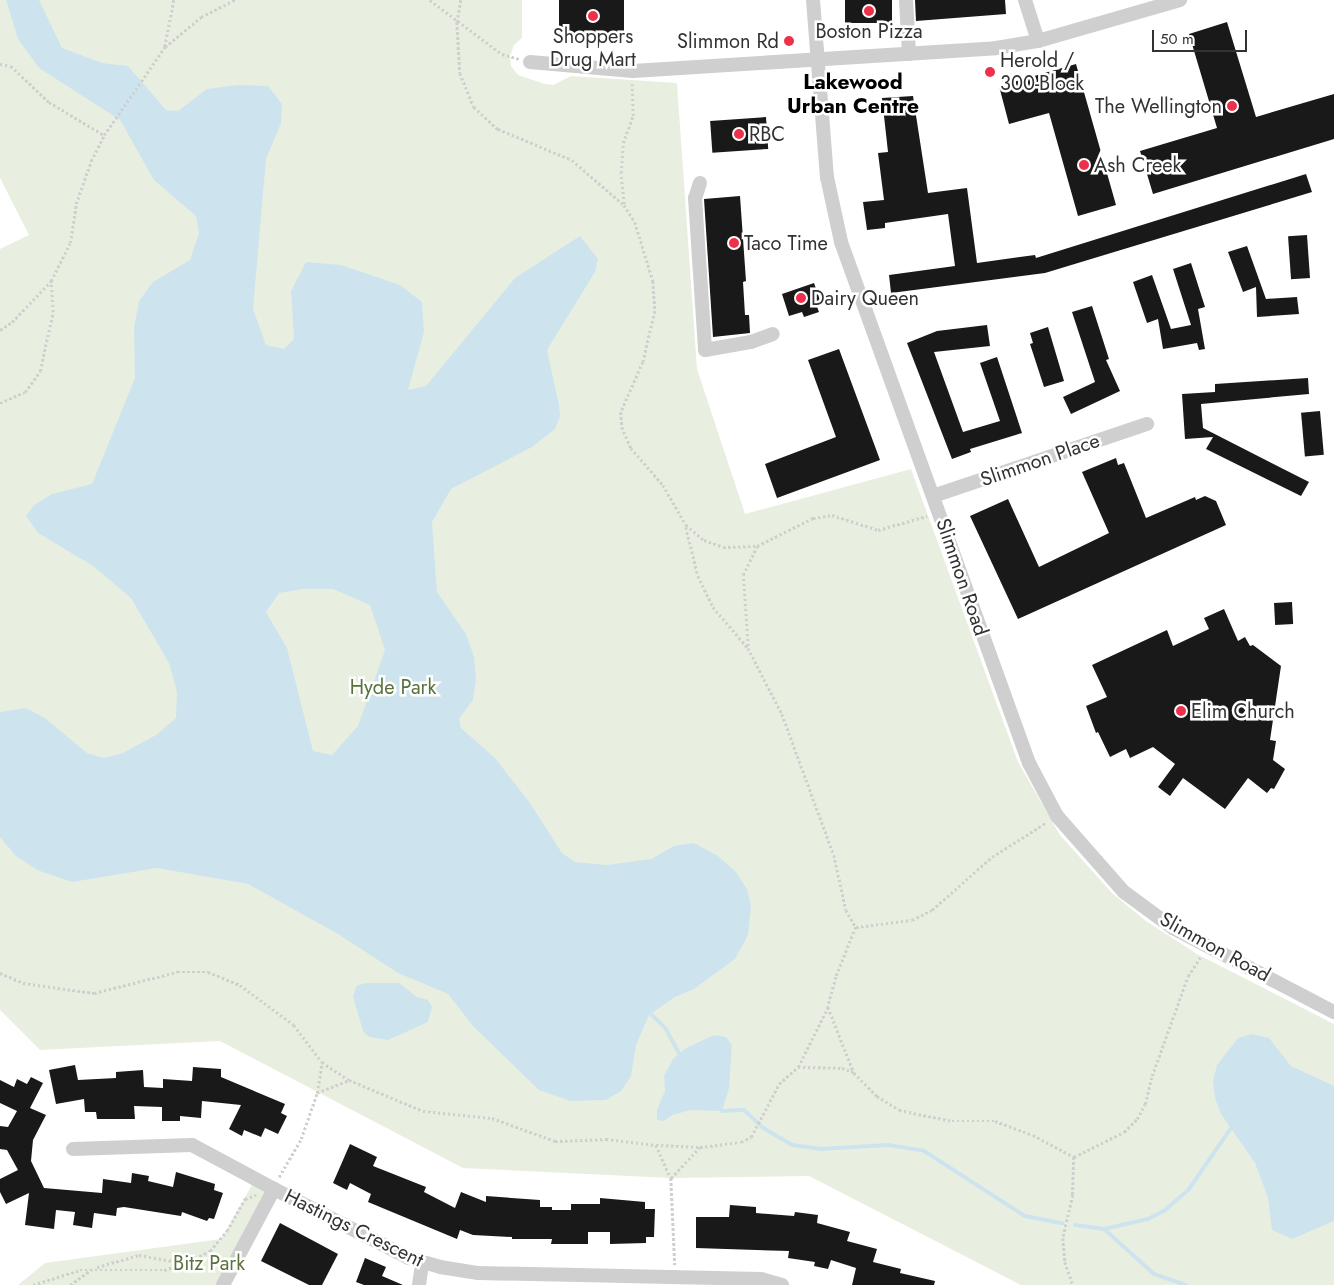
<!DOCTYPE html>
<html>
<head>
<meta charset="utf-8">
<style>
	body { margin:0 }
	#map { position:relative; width:1334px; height:1285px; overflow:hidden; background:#fff; font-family:Jost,sans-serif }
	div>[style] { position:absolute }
	.green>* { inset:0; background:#e9efe0 }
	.water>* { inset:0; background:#cde4ef }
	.stream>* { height:4px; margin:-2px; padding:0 2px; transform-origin:2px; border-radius:2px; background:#cde4ef }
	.building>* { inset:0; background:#191919; transform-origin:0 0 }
	.path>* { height:2.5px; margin-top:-1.25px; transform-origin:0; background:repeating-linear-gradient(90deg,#cfcfcf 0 2.5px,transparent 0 5px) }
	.minor>* { height:14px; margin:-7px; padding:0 7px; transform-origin:7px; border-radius:7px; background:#cfcfcf }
	.dots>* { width:14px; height:14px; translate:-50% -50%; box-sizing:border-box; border:2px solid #fff; border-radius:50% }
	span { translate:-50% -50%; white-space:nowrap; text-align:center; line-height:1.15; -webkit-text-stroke:5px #fff; paint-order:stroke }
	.poi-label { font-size:20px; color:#323232 }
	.right { translate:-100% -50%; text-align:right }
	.left { translate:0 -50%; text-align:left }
	.street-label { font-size:20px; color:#323232 }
	.park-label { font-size:20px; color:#59713c }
	.neighbourhood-label { font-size:21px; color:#000; font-weight:700 }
	.scale { position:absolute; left:1152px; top:30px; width:95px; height:22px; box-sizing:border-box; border:2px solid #323232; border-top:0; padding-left:6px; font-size:15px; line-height:18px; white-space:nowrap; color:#323232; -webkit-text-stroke:4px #fff; paint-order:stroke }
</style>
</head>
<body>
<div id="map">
	<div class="green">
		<div style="clip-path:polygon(0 0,522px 0,522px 38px,514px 45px,510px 56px,511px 66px,518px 75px,545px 84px,553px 85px,571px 76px,677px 83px,697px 369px,745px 514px,911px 469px,1018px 762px,1060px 835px,1112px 893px,1146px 921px,1197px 954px,1334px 1024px,1334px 1285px,1021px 1285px,809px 1176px,671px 1178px,463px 1168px,220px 1041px,40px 1050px,0 1010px,0 249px,29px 235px,0 178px)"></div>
		<div style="clip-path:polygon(256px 1178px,274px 1189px,223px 1285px,18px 1285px,45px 1263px,221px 1239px)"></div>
	</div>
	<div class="water">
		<div style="clip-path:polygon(evenodd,6px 0,39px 0,62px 48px,102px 63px,128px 66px,166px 110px,178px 111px,207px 89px,238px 85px,268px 86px,282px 104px,281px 123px,266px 159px,253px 309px,266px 345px,284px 349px,294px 339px,291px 291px,306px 262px,341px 265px,400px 285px,422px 302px,424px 332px,408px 390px,426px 386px,515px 278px,580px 236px,598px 259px,595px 272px,547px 350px,559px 405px,560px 416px,555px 429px,532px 447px,451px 489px,432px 522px,437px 592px,466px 634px,474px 657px,476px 679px,473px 700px,459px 719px,461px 728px,495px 758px,530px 803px,562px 853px,575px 862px,607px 865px,651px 859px,674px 846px,694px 843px,718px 856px,736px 872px,747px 889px,751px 906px,748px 935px,735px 959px,694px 989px,675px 997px,649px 1015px,636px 1045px,631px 1076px,621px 1091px,606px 1100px,571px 1101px,539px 1090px,473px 1026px,448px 994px,398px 973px,338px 934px,248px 884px,157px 868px,72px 882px,37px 870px,16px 856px,0 837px,0 712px,26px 708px,45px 718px,87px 753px,104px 758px,123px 753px,156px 735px,176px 718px,177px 692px,169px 663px,131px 598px,93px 566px,38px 533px,26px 516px,34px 505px,52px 494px,92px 484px,135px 378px,134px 327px,139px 301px,153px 282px,190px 260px,199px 233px,196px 216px,154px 180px,120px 120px,39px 68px,18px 39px,6px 0,303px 589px,333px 589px,370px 605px,385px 650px,358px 726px,332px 755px,313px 751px,287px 648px,266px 612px,279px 593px,303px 589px)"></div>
		<div style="clip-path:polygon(366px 983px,399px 983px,417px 997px,428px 1000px,432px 1007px,428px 1022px,388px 1040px,369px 1037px,363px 1031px,353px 997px,356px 986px)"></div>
		<div style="clip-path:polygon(1252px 1034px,1269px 1038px,1291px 1066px,1334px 1086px,1334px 1221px,1292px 1239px,1272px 1230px,1268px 1198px,1255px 1163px,1221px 1114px,1215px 1098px,1213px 1081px,1217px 1065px,1238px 1038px)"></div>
		<div style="clip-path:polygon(714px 1035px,726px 1037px,732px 1045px,729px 1088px,722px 1111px,691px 1110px,672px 1115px,664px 1121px,657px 1120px,657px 1109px,665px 1091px,664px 1076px,673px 1059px,686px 1048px)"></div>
	</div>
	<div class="stream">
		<div style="left:652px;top:1015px;width:20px;rotate:45deg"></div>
		<div style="left:666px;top:1029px;width:27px;rotate:62deg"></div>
		<div style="left:722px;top:1111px;width:22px;rotate:-3deg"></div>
		<div style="left:744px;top:1110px;width:26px;rotate:43deg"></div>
		<div style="left:763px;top:1128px;width:34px;rotate:30deg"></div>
		<div style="left:793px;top:1145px;width:27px;rotate:8deg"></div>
		<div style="left:820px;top:1149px;width:68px;rotate:-3.4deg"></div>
		<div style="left:888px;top:1145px;width:36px;rotate:9deg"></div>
		<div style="left:924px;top:1151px;width:120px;rotate:32.8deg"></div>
		<div style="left:1025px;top:1216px;width:38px;rotate:11deg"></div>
		<div style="left:1075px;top:1225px;width:29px;rotate:8deg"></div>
		<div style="left:1104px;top:1229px;width:67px;rotate:42deg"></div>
		<div style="left:1154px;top:1274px;width:34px;rotate:19deg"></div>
		<div style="left:1104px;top:1229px;width:45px;rotate:-12.8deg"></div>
		<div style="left:1148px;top:1219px;width:18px;rotate:-27deg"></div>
		<div style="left:1164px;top:1211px;width:33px;rotate:-41deg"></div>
		<div style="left:1189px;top:1189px;width:74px;rotate:-55.5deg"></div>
	</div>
	<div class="building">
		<div style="left:559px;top:0;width:65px;height:37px"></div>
		<div style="left:845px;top:0;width:47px;height:23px"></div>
		<div style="clip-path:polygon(915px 0,1005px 0,1006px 14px,916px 21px)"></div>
		<div style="clip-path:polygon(1227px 22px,1256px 117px,1334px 94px,1334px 139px,1153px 194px,1140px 151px,1217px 128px,1189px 34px)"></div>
		<div style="clip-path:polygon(1076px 64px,1116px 205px,1078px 216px,1049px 113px,1009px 124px,999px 86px)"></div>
		<div style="clip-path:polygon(913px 96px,928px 193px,967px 188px,977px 263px,1035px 255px,1036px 258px,1306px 174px,1312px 192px,1045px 273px,891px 293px,889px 275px,955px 266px,948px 214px,885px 223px,885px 228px,867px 230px,863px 202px,884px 200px,878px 153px,888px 152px,882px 98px)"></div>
		<div style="left:766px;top:117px;width:32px;height:56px;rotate:86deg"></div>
		<div style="clip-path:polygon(740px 196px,746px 281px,743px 282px,745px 315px,749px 315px,750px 333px,713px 337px,704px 199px)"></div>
		<div style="left:1307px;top:235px;width:43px;height:19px;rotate:86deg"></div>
		<div style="clip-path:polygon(1247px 246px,1266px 299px,1297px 297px,1299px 314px,1257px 317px,1256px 287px,1243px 292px,1228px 252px)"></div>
		<div style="clip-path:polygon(1191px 263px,1205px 307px,1198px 309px,1205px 349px,1199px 350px,1197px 343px,1163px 349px,1158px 319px,1147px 323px,1133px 282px,1152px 275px,1171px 329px,1191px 325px,1173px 269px)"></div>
		<div style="clip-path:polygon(814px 283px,821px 303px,816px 304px,819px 312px,804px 317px,802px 312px,789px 316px,782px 294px)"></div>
		<div style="clip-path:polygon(1092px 306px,1109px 359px,1106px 360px,1120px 391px,1071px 414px,1063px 397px,1095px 382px,1072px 312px)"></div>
		<div style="clip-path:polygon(987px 325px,990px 346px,934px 352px,963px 432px,1000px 421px,980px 363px,997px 357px,1022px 433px,970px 449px,971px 452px,952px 459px,907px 343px,937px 331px)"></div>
		<div style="clip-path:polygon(1048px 327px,1064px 381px,1044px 387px,1030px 344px,1033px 343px,1030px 333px)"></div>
		<div style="clip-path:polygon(839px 349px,880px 460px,777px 498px,765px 464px,836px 437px,808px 360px)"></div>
		<div style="clip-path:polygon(1308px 378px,1309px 394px,1201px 404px,1203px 428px,1309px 482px,1301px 496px,1206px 449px,1213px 437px,1185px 439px,1182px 394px,1215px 392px,1215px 384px)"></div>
		<div style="left:1320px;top:411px;width:44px;height:19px;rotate:85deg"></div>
		<div style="clip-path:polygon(1116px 458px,1118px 465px,1124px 463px,1146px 518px,1195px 497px,1196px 500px,1205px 496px,1216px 501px,1226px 525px,1018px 619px,970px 516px,1008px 499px,1039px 567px,1109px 533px,1082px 472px)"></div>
		<div style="left:1292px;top:602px;width:22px;height:18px;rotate:87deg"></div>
		<div style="clip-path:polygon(1224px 609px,1238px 641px,1245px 637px,1250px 646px,1253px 645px,1281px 666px,1270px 740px,1276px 741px,1273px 760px,1285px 769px,1274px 789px,1271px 788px,1267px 793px,1248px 778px,1225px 809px,1183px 778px,1170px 796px,1158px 787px,1175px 764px,1153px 747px,1130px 758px,1126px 749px,1110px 757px,1098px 732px,1096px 733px,1086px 706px,1107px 697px,1092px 665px,1167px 630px,1173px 646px,1209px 629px,1204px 618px)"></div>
		<div style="clip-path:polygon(75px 1065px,78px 1080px,116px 1078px,116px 1072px,143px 1070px,144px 1087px,163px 1088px,163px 1079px,192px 1081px,193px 1067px,221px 1069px,221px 1077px,285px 1104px,281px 1113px,287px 1116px,278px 1134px,265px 1128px,261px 1137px,244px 1130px,242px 1136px,229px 1129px,241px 1105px,202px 1101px,201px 1118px,180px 1116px,180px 1121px,162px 1121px,162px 1107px,134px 1106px,135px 1119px,97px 1119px,96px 1112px,85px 1112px,84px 1099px,56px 1104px,49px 1070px)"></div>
		<div style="clip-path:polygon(31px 1077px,43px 1083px,30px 1108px,46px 1115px,33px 1140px,31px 1161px,44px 1188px,102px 1193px,103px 1179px,131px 1183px,132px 1173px,149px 1176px,148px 1181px,173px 1187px,176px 1172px,215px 1184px,214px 1190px,223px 1193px,214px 1219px,209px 1218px,207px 1221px,182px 1212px,181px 1216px,124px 1207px,117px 1208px,116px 1216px,94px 1213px,92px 1228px,73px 1225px,75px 1212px,56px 1210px,54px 1229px,25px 1225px,29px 1193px,6px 1204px,0 1192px,0 1179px,18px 1170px,7px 1150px,0 1149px,0 1126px,8px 1127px,17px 1111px,0 1103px,0 1080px,14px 1087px,17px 1079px,27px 1084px)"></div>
		<div style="clip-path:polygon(350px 1144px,377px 1157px,373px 1166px,426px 1187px,424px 1192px,455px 1208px,461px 1192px,486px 1202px,486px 1196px,540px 1200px,540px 1207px,552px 1207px,552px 1210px,571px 1210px,571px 1204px,600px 1204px,600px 1198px,645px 1202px,645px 1209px,655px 1209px,654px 1237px,646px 1237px,646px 1243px,610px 1244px,610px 1232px,588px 1232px,588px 1244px,551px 1244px,552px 1239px,512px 1239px,512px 1237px,473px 1235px,460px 1230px,457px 1239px,368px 1202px,371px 1194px,350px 1183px,347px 1190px,333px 1183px)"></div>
		<div style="clip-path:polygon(730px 1205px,756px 1207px,756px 1213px,794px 1216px,795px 1212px,818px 1215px,817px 1223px,850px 1232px,847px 1241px,877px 1249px,873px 1262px,901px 1269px,900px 1273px,935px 1281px,934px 1285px,852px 1285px,856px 1268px,831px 1260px,828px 1269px,814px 1266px,815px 1262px,788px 1258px,789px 1251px,696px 1248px,696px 1217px,729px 1217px)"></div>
		<div style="clip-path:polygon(280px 1223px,338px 1254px,322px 1285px,309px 1285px,261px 1261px)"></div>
		<div style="clip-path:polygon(365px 1258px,386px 1267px,382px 1276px,403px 1285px,364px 1285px,356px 1282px)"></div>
	</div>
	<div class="path">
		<div style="left:174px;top:0;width:48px;rotate:100.8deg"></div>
		<div style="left:165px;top:47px;width:47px;rotate:-39.8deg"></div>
		<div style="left:201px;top:17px;width:38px;rotate:-27deg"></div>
		<div style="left:430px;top:0;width:90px;rotate:36.9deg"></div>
		<div style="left:502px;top:54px;width:19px;rotate:16deg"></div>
		<div style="left:461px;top:0;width:22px;rotate:100deg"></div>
		<div style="left:457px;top:22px;width:51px;rotate:86.6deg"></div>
		<div style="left:460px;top:73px;width:37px;rotate:68deg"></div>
		<div style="left:474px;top:107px;width:33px;rotate:43deg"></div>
		<div style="left:498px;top:129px;width:80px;rotate:22.7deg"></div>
		<div style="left:572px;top:160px;width:69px;rotate:40.9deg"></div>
		<div style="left:624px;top:205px;width:20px;rotate:57deg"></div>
		<div style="left:635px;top:222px;width:62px;rotate:73deg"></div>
		<div style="left:653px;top:281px;width:30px;rotate:86deg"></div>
		<div style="left:655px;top:311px;width:52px;rotate:103.2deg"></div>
		<div style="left:643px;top:362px;width:55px;rotate:113.7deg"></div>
		<div style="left:621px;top:412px;width:15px;rotate:86deg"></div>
		<div style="left:622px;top:427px;width:23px;rotate:67deg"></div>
		<div style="left:631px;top:448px;width:49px;rotate:49.1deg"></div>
		<div style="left:663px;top:485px;width:46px;rotate:60.1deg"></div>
		<div style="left:686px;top:525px;width:23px;rotate:40deg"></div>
		<div style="left:704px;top:540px;width:20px;rotate:20deg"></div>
		<div style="left:723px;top:547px;width:34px;rotate:-2deg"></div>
		<div style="left:757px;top:546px;width:63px;rotate:-26.6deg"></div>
		<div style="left:813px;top:518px;width:19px;rotate:-9deg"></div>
		<div style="left:832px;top:515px;width:48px;rotate:18.1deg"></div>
		<div style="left:878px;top:530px;width:51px;rotate:-15.9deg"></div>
		<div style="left:0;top:64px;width:11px;rotate:10deg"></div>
		<div style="left:11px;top:66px;width:52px;rotate:43.5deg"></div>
		<div style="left:49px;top:102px;width:64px;rotate:31deg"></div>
		<div style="left:624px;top:204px;width:31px;rotate:-96deg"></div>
		<div style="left:621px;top:173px;width:30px;rotate:-86deg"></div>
		<div style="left:623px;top:143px;width:29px;rotate:-70deg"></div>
		<div style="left:633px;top:116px;width:32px;rotate:-92deg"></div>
		<div style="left:0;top:330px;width:14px;rotate:-34deg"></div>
		<div style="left:12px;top:322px;width:57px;rotate:-46.4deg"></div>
		<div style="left:51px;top:281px;width:42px;rotate:-63.4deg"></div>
		<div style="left:70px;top:243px;width:39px;rotate:-81deg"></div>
		<div style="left:76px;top:204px;width:46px;rotate:-70.8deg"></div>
		<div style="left:91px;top:161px;width:29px;rotate:-63deg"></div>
		<div style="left:104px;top:135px;width:107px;rotate:-55.3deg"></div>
		<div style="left:0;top:403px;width:27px;rotate:-24deg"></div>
		<div style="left:25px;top:392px;width:26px;rotate:-54deg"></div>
		<div style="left:40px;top:371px;width:60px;rotate:-77.6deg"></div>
		<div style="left:53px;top:312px;width:31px;rotate:-94deg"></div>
		<div style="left:686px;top:527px;width:50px;rotate:76.2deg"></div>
		<div style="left:698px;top:576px;width:34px;rotate:64deg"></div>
		<div style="left:713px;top:607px;width:54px;rotate:49.5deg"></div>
		<div style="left:748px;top:648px;width:74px;rotate:62.7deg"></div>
		<div style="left:782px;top:714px;width:150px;rotate:69.8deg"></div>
		<div style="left:834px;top:855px;width:56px;rotate:77.7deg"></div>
		<div style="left:846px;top:910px;width:20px;rotate:60deg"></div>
		<div style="left:856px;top:927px;width:54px;rotate:111.8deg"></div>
		<div style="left:836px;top:977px;width:31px;rotate:105deg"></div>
		<div style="left:748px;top:646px;width:71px;rotate:-94deg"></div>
		<div style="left:743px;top:575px;width:32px;rotate:-64deg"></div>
		<div style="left:856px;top:927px;width:56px;rotate:-7.1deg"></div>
		<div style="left:912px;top:920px;width:22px;rotate:-27deg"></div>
		<div style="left:932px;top:910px;width:80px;rotate:-41.5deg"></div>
		<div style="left:992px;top:857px;width:65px;rotate:-32.5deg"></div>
		<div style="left:0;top:973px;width:25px;rotate:23deg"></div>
		<div style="left:23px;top:983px;width:72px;rotate:8deg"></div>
		<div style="left:94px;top:993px;width:86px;rotate:-14.2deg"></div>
		<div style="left:177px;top:972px;width:31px"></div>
		<div style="left:208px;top:972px;width:35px;rotate:22deg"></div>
		<div style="left:240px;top:985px;width:67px;rotate:36.5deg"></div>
		<div style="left:294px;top:1025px;width:46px;rotate:52.9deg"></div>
		<div style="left:798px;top:1067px;width:44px;rotate:1.3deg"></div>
		<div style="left:842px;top:1068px;width:12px;rotate:20deg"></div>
		<div style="left:317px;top:1093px;width:35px;rotate:-22deg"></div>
		<div style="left:656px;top:1145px;width:43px;rotate:2.7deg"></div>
		<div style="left:1074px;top:1157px;width:56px;rotate:-26.6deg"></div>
		<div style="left:1124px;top:1132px;width:18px;rotate:-45deg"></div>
		<div style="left:1137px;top:1119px;width:17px;rotate:-62deg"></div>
		<div style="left:1145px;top:1104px;width:29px;rotate:-76deg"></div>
		<div style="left:1152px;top:1076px;width:106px;rotate:-70.2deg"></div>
		<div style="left:1188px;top:976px;width:24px;rotate:-57deg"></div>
		<div style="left:279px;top:1177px;width:44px;rotate:-59.9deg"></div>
		<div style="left:301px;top:1139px;width:49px;rotate:-70.8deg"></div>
		<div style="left:317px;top:1093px;width:31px;rotate:-81deg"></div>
		<div style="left:322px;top:1062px;width:32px;rotate:34deg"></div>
		<div style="left:349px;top:1080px;width:80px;rotate:22.7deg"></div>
		<div style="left:423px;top:1111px;width:69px;rotate:5.8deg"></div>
		<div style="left:492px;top:1118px;width:67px;rotate:20.1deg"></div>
		<div style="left:555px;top:1141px;width:51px;rotate:-2.2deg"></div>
		<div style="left:606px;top:1139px;width:50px;rotate:6.8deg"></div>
		<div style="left:656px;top:1145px;width:36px;rotate:66deg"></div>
		<div style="left:671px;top:1178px;width:87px;rotate:87.4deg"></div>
		<div style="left:671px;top:1178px;width:42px;rotate:-46.9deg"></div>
		<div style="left:700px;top:1147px;width:41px;rotate:-7deg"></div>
		<div style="left:741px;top:1142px;width:11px;rotate:-27deg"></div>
		<div style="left:751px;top:1137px;width:60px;rotate:-62.2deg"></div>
		<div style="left:779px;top:1084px;width:25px;rotate:-42deg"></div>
		<div style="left:798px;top:1067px;width:67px;rotate:-63.4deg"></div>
		<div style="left:828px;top:1007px;width:71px;rotate:68.5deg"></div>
		<div style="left:854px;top:1073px;width:33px;rotate:45deg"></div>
		<div style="left:877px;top:1096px;width:26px;rotate:32deg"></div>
		<div style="left:899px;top:1110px;width:54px;rotate:11.7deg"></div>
		<div style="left:952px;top:1121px;width:43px"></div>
		<div style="left:995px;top:1121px;width:40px;rotate:20.2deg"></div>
		<div style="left:1033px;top:1135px;width:47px;rotate:28.2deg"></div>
		<div style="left:1074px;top:1157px;width:38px;rotate:92deg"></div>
		<div style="left:1073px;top:1195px;width:44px;rotate:103.1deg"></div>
		<div style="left:1063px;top:1238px;width:24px;rotate:85deg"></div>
		<div style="left:1065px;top:1262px;width:24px;rotate:71deg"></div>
		<div style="left:97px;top:1267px;width:44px;rotate:-15.9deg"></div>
		<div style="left:139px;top:1255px;width:46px;rotate:10.1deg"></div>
		<div style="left:33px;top:1285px;width:49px;rotate:-17.7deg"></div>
		<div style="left:80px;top:1270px;width:84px"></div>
		<div style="left:164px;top:1270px;width:23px;rotate:-18deg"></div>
		<div style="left:186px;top:1263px;width:27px;rotate:-27deg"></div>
		<div style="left:210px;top:1251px;width:26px;rotate:-50deg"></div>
		<div style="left:227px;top:1231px;width:37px;rotate:-61deg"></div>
		<div style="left:245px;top:1199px;width:12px;rotate:-20deg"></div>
		<div style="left:70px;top:1285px;width:27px;rotate:-36deg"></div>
	</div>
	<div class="minor">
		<div style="left:813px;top:0;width:178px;rotate:85.5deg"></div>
		<div style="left:827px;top:177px;width:66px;rotate:77.8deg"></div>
		<div style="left:841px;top:242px;width:554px;rotate:70.16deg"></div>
		<div style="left:1029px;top:763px;width:60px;rotate:62.2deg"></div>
		<div style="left:1057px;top:816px;width:101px;rotate:48.6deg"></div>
		<div style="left:1124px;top:892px;width:61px;rotate:36.3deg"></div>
		<div style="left:1173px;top:928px;width:182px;rotate:27.6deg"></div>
		<div style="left:906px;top:0;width:54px;rotate:86.8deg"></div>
		<div style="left:1025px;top:0;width:43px;rotate:72.4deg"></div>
		<div style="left:530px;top:62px;width:103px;rotate:5deg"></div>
		<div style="left:633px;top:71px;width:364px;rotate:-3.6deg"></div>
		<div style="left:996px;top:48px;width:43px;rotate:-9.5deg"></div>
		<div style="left:1038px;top:41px;width:148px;rotate:-16.1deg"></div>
		<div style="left:700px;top:183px;width:16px;rotate:108deg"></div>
		<div style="left:695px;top:198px;width:152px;rotate:86.2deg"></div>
		<div style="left:705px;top:350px;width:47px;rotate:-9.9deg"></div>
		<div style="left:751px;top:342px;width:23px;rotate:-20deg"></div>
		<div style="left:933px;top:496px;width:226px;rotate:-18.6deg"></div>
		<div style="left:73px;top:1149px;width:119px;rotate:-1.9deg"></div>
		<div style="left:192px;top:1145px;width:93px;rotate:28.2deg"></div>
		<div style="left:223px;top:1285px;width:109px;rotate:-62deg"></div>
		<div style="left:274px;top:1189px;width:152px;rotate:27.1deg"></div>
		<div style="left:409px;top:1258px;width:32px;rotate:16deg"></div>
		<div style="left:440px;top:1267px;width:39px;rotate:9deg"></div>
		<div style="left:479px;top:1273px;width:282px;rotate:1.2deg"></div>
		<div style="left:761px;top:1279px;width:22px;rotate:16deg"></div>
		<div style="left:419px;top:1285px;width:21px;rotate:-82deg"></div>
	</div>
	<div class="dots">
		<div style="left:869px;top:11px;background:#ee304a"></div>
		<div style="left:593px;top:16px;background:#ee304a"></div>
		<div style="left:789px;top:41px;background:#ee304a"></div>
		<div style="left:990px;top:72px;background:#ee304a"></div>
		<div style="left:1232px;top:106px;background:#ee304a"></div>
		<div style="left:739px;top:134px;background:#ee304a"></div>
		<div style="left:1084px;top:165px;background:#ee304a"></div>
		<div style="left:734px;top:243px;background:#ee304a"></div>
		<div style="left:801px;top:298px;background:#ee304a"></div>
		<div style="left:1181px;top:711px;background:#ee304a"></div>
	</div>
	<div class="poi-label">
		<span style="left:869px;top:31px">Boston Pizza</span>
		<span style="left:593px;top:48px">Shoppers<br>Drug Mart</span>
		<span class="right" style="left:779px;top:41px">Slimmon Rd</span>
		<span class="left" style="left:1000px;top:72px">Herold /<br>300-Block</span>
		<span class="right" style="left:1222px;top:106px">The Wellington</span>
		<span class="left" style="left:749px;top:134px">RBC</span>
		<span class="left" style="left:1094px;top:165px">Ash Creek</span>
		<span class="left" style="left:744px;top:243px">Taco Time</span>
		<span class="left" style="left:811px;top:298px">Dairy Queen</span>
		<span class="left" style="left:1191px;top:711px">Elim Church</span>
	</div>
	<div class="street-label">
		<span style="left:1040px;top:460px;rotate:-19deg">Slimmon Place</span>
		<span style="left:962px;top:577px;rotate:71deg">Slimmon Road</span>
		<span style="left:1215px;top:947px;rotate:29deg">Slimmon Road</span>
		<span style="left:354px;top:1228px;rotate:26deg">Hastings Crescent</span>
	</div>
	<div class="park-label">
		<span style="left:393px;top:687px">Hyde Park</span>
		<span style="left:209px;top:1263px">Bitz Park</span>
	</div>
	<div class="neighbourhood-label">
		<span style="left:853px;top:94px">Lakewood<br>Urban Centre</span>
	</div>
	<div class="scale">50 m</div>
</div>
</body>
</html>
